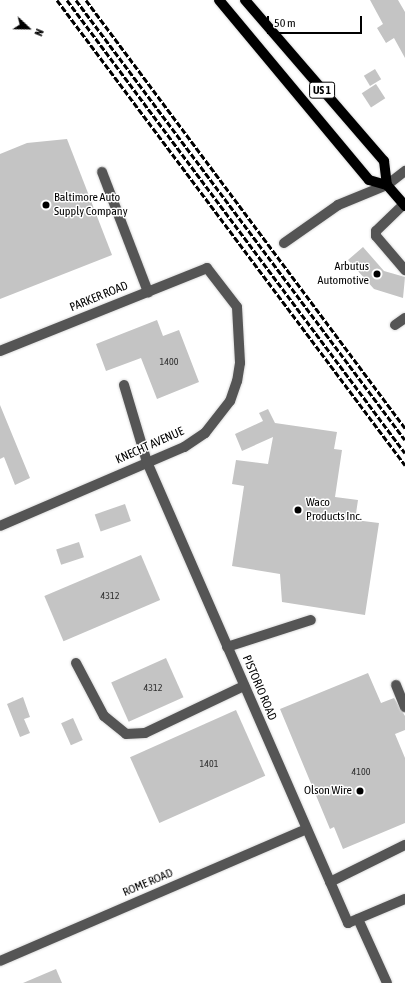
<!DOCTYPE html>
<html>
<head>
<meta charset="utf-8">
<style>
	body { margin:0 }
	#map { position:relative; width:405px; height:983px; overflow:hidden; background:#fff; font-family:"Asap Condensed",sans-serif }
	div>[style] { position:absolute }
	.building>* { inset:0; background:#c4c4c4; transform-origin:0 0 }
	.roads { filter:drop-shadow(0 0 1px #dbdbdb) drop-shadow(0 0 1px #dbdbdb) }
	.minor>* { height:10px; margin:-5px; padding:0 5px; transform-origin:5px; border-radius:5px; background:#555 }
	.major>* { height:10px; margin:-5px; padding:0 5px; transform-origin:5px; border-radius:5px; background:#000 }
	.rail>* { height:3px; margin-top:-1.5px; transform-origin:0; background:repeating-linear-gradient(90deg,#000 0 6px,transparent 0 8px) }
	.dots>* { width:11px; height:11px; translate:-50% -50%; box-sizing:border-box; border:2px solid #fff; border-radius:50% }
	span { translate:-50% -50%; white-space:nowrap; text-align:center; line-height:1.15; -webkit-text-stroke:3px #fff; paint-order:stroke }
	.number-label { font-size:10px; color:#313131 }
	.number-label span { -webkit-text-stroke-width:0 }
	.shield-label span { padding:1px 3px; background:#fff; border:1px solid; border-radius:3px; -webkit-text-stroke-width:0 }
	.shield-label { font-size:11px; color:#000; font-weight:700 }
	.poi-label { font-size:12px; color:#000 }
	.left { translate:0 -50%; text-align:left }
	.right { translate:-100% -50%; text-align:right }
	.street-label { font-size:12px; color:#000 }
	.north { position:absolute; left:8px; top:8px; width:40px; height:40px; -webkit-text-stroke:3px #fff; paint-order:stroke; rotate:112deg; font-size:11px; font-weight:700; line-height:16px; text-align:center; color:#000 }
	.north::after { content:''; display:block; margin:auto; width:14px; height:18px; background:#000; clip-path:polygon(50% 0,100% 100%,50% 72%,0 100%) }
	.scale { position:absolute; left:267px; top:16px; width:95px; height:18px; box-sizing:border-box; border:2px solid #000; border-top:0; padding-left:5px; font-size:12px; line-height:14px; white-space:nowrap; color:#000; -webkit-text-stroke:3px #fff; paint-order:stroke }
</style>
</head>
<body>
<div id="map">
	<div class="building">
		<div style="clip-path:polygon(370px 0,398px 0,405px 12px,405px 58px,394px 38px,386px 43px,377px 28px,383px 24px)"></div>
		<div style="left:375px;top:69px;width:12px;height:13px;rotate:59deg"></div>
		<div style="left:376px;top:84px;width:17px;height:17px;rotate:57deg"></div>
		<div style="clip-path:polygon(67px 139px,112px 255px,0 299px,0 154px,27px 143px)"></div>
		<div style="clip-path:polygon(363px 247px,384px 271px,405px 277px,403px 298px,374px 289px,348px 260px)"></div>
		<div style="clip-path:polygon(157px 320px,163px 336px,179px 330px,199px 382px,157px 399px,141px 358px,106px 371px,96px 344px)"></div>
		<div style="clip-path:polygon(0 405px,30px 478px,15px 485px,4px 457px,0 459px)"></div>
		<div style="clip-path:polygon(268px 409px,275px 423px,337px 432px,334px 449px,342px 450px,335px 497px,358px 500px,355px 520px,379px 523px,365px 615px,282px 602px,280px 574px,232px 566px,244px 486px,232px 484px,236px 460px,268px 464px,273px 437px,242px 451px,235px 434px,263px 421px,259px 413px)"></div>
		<div style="left:125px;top:504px;width:18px;height:32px;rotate:71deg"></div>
		<div style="left:79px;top:542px;width:16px;height:24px;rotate:72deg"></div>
		<div style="left:141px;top:555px;width:49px;height:105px;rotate:67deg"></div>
		<div style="left:166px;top:658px;width:43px;height:60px;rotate:66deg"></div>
		<div style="clip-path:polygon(368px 673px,381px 703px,394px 698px,405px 716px,405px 730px,395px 734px,405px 758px,405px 823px,343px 849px,334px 827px,330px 829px,280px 709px)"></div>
		<div style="clip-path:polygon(23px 697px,30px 717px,24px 719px,30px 733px,20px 737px,7px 704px)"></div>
		<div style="left:236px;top:710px;width:72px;height:116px;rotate:66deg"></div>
		<div style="left:73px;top:718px;width:24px;height:13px;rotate:66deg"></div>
		<div style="clip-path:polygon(56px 969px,62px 983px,23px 983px)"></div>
	</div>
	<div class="roads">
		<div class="minor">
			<div style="left:102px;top:172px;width:129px;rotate:69deg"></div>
			<div style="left:404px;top:204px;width:39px;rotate:136deg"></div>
			<div style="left:376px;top:231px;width:5px;rotate:90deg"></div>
			<div style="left:376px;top:236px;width:45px;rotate:49.5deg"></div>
			<div style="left:284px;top:243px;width:66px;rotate:-35.1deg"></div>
			<div style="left:338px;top:205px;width:53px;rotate:-22.2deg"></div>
			<div style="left:387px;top:185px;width:23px;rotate:-38deg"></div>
			<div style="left:395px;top:325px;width:12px;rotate:-35deg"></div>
			<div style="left:0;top:351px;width:223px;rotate:-21.8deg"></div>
			<div style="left:207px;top:268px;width:49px;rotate:52.4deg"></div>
			<div style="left:237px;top:307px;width:56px;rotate:86.9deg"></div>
			<div style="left:240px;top:363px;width:18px;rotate:99deg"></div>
			<div style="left:237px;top:381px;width:21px;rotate:109deg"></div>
			<div style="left:230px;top:401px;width:41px;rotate:128deg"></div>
			<div style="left:205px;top:433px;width:25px;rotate:146deg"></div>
			<div style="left:184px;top:447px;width:200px;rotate:156.8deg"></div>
			<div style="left:124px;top:385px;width:80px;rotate:73.4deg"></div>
			<div style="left:147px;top:462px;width:503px;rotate:66.44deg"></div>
			<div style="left:348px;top:923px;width:62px;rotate:-22.8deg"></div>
			<div style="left:227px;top:647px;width:88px;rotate:-17.8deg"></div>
			<div style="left:76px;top:663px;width:60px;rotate:62.2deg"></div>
			<div style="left:104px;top:716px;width:28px;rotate:39deg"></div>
			<div style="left:126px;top:734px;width:19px;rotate:-3deg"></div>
			<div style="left:145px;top:733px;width:110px;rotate:-25.4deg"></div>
			<div style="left:396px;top:685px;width:24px;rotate:68deg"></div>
			<div style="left:330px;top:882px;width:84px;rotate:-26.3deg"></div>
			<div style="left:358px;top:919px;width:70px;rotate:65.6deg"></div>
			<div style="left:0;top:961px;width:333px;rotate:-23.3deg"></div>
		</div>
		<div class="major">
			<div style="left:219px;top:0;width:234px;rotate:50.2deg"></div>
			<div style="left:369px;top:180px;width:19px;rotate:16deg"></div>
			<div style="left:245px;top:0;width:213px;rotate:49.2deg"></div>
			<div style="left:384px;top:161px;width:24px;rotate:83deg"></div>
			<div style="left:387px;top:185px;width:28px;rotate:49deg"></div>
		</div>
	</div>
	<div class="rail">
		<div style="left:57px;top:0;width:581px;rotate:53.19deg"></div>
		<div style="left:67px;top:0;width:565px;rotate:53.27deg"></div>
		<div style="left:76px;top:0;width:549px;rotate:53.21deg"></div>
		<div style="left:86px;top:0;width:534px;rotate:53.3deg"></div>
	</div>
	<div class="dots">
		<div style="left:46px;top:205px;background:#000"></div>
		<div style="left:377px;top:274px;background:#000"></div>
		<div style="left:298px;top:510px;background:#000"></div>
		<div style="left:360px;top:791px;background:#000"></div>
	</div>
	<div class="number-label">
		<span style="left:169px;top:362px">1400</span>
		<span style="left:110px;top:596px">4312</span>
		<span style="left:153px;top:688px">4312</span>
		<span style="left:209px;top:764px">1401</span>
		<span style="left:361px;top:772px">4100</span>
	</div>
	<div class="shield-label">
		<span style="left:322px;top:90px">US 1</span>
	</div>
	<div class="poi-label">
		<span class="left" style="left:54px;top:205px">Baltimore Auto<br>Supply Company</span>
		<span class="right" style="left:369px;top:274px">Arbutus<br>Automotive</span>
		<span class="left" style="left:306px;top:510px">Waco<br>Products Inc.</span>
		<span class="right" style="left:352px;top:791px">Olson Wire</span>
	</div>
	<div class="street-label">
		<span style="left:99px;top:297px;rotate:-22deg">PARKER ROAD</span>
		<span style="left:150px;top:446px;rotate:-24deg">KNECHT AVENUE</span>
		<span style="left:259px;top:688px;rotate:67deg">PISTORIO ROAD</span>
		<span style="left:148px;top:883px;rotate:-23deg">ROME ROAD</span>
	</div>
	<div class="north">N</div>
	<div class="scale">50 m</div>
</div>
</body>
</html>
